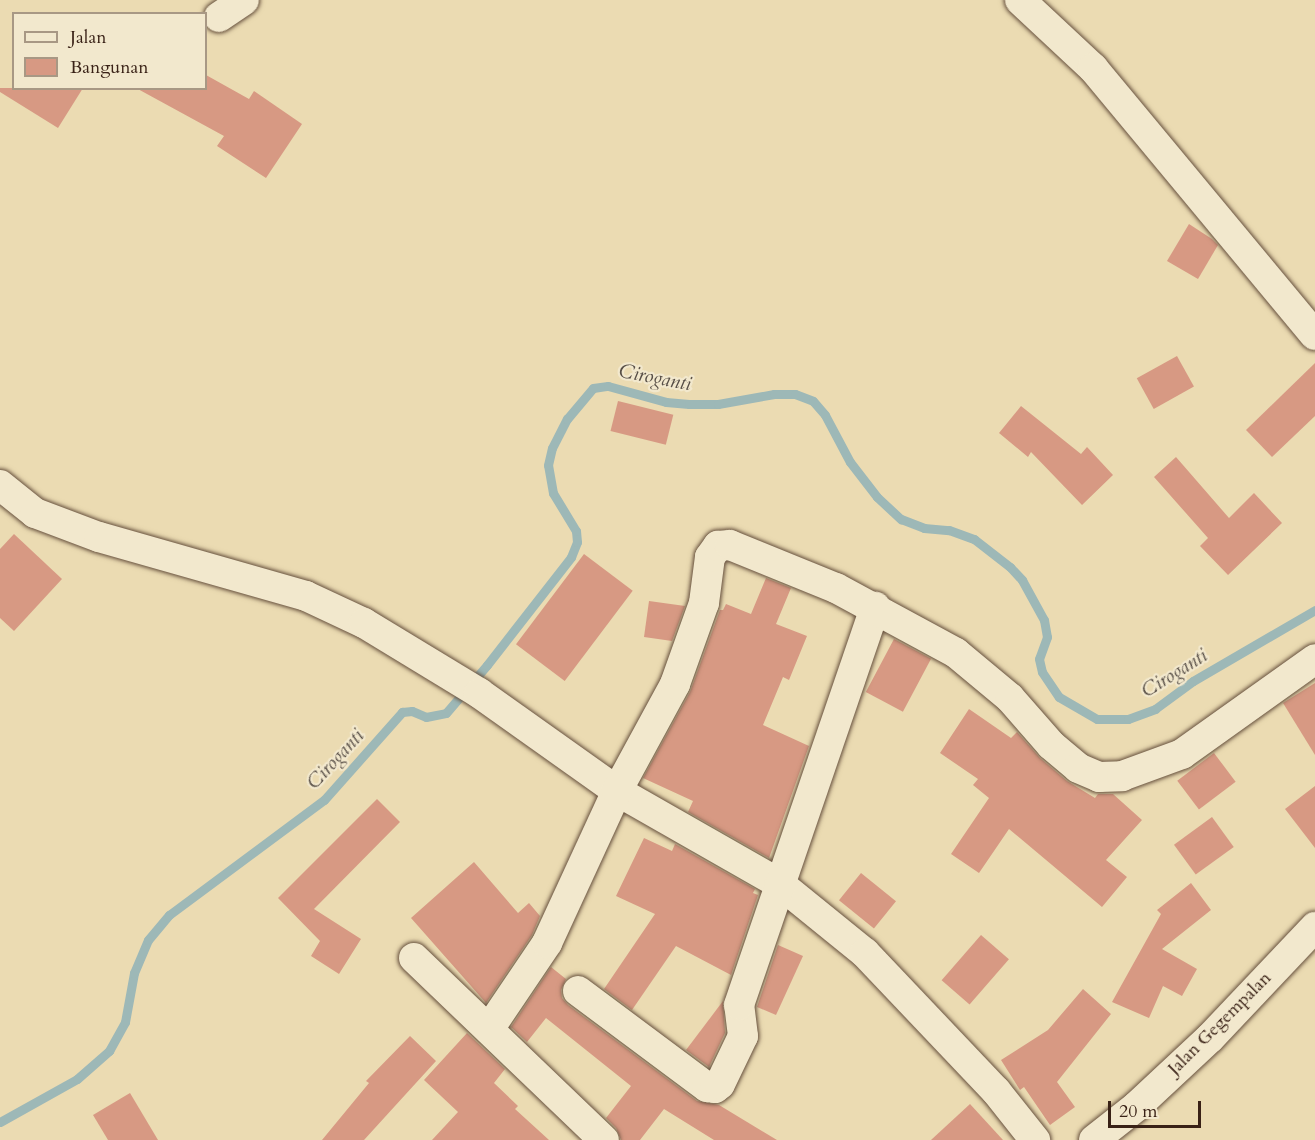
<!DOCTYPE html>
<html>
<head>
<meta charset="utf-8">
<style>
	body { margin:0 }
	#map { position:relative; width:1315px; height:1140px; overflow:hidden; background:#ebdbb2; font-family:Cardo,serif }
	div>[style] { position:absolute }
	.stream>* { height:9px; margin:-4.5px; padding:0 4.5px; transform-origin:4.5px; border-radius:4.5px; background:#9db8b7 }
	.building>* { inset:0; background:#d79983; transform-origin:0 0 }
	.roads { filter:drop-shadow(0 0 2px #66503d) drop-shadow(0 0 2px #66503d) }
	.street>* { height:30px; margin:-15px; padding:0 15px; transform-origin:15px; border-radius:15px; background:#f2e8cd }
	span { translate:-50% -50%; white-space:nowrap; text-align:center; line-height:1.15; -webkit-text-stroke:4.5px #f2e8cd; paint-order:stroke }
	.street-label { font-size:18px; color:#392116 }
	.water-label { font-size:20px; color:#574e46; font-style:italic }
	.legend { position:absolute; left:12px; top:12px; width:195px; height:78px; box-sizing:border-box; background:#f2e8cd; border:2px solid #a89884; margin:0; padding:8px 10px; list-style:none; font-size:18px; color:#392116 }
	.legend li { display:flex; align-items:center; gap:12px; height:30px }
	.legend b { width:30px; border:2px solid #a89884 }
	.scale { position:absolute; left:1108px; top:1101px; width:93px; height:27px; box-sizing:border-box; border:3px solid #392116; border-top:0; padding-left:8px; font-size:18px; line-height:21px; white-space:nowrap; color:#392116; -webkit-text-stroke:4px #f2e8cd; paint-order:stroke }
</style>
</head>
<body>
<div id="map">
	<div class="stream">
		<div style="left:0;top:1122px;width:88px;rotate:-29.2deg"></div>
		<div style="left:77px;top:1079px;width:43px;rotate:-41.2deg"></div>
		<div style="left:109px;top:1051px;width:33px;rotate:-61deg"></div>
		<div style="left:125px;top:1022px;width:50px;rotate:-79.6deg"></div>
		<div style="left:134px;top:973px;width:36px;rotate:-67deg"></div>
		<div style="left:148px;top:940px;width:33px;rotate:-50deg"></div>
		<div style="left:169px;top:915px;width:193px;rotate:-36.6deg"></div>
		<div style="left:324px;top:800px;width:118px;rotate:-48.4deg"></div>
		<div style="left:402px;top:712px;width:10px;rotate:-6deg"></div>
		<div style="left:412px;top:711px;width:15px;rotate:23deg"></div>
		<div style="left:426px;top:717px;width:20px;rotate:-11deg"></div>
		<div style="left:446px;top:713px;width:63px;rotate:-49.5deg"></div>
		<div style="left:487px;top:665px;width:137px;rotate:-52.1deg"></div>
		<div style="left:571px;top:557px;width:16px;rotate:-68deg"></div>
		<div style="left:577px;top:542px;width:11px;rotate:-95deg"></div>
		<div style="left:576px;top:531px;width:44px;rotate:-121.2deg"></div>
		<div style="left:553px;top:493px;width:28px;rotate:-100deg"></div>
		<div style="left:548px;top:465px;width:17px;rotate:-77deg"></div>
		<div style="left:552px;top:448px;width:33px;rotate:-63deg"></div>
		<div style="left:567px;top:419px;width:40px;rotate:-50deg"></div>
		<div style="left:593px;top:388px;width:15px;rotate:-8deg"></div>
		<div style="left:608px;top:386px;width:60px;rotate:15.4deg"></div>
		<div style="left:666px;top:402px;width:23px;rotate:5deg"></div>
		<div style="left:689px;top:404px;width:29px"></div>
		<div style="left:718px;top:404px;width:57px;rotate:-10.1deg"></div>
		<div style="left:774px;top:394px;width:21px"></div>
		<div style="left:795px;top:394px;width:19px;rotate:21deg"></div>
		<div style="left:813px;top:401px;width:18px;rotate:49deg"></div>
		<div style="left:825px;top:415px;width:53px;rotate:62deg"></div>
		<div style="left:850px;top:462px;width:44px;rotate:52.4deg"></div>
		<div style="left:877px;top:497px;width:33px;rotate:43deg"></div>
		<div style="left:901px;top:519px;width:25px;rotate:21deg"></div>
		<div style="left:924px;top:528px;width:25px;rotate:5deg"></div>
		<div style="left:949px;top:530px;width:27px;rotate:20deg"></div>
		<div style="left:974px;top:539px;width:46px;rotate:37.9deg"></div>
		<div style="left:1010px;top:567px;width:18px;rotate:47deg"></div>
		<div style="left:1022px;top:580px;width:46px;rotate:61.2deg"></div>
		<div style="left:1044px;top:620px;width:17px;rotate:80deg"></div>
		<div style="left:1047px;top:637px;width:23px;rotate:110deg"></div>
		<div style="left:1039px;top:659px;width:13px;rotate:77deg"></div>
		<div style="left:1042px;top:672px;width:30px;rotate:56deg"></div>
		<div style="left:1059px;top:697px;width:44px;rotate:30.1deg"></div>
		<div style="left:1097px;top:719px;width:31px"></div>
		<div style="left:1128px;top:719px;width:29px;rotate:-20deg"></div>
		<div style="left:1155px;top:709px;width:47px;rotate:-36.4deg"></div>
		<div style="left:1193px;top:681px;width:141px;rotate:-30.2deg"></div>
	</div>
	<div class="building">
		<div style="clip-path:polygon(206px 75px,249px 99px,254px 91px,302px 124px,266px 178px,217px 146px,224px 136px,136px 88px,206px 88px)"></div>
		<div style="clip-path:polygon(0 88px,83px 88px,58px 128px,0 92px)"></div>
		<div style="clip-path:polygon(1189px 224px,1212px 239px,1218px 245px,1198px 279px,1167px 261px)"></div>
		<div style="left:1177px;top:356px;width:35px;height:46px;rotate:61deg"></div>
		<div style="clip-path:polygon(1315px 363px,1315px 416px,1272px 457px,1246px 430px)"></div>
		<div style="left:618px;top:401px;width:57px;height:31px;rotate:14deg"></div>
		<div style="clip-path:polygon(1021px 406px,1081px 454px,1087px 447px,1113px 475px,1082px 505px,1031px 452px,1028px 457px,999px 433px)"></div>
		<div style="clip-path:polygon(1176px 457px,1229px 518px,1254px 493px,1282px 523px,1228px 575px,1200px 546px,1208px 538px,1154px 477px)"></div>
		<div style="clip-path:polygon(14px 534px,62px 579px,14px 631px,0 618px,0 549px)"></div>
		<div style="left:584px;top:554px;width:61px;height:113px;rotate:37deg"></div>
		<div style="clip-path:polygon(766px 578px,791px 588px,776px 624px,807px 636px,789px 680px,783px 677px,763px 725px,809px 746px,769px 858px,688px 812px,693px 801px,643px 778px,690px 692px,720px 610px,723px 610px,726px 604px,751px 614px)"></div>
		<div style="clip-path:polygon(649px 601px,685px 606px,672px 641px,644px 637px)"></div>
		<div style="left:894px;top:639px;width:42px;height:60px;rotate:28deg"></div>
		<div style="clip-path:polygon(1315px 683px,1315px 755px,1283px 703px)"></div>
		<div style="clip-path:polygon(969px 709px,1011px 738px,1017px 732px,1040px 758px,1067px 781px,1095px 798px,1098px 794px,1113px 794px,1142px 820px,1106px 860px,1127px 877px,1102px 907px,1009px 829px,979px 873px,951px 854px,989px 798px,973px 785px,978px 779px,940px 753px)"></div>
		<div style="left:1214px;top:753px;width:36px;height:46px;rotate:53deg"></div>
		<div style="clip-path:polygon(1315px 786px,1315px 848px,1285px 809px)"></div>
		<div style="clip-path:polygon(377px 799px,400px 822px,314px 909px,361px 939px,339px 974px,311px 956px,320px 941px,278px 898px)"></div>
		<div style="left:1212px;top:817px;width:37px;height:47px;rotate:54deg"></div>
		<div style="clip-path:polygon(644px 838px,672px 851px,675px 844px,755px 889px,753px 893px,758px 895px,731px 975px,676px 946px,632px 1010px,604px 989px,655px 914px,616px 896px)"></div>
		<div style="clip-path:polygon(474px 862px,518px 913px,529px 903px,540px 916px,532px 935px,486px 1003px,411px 918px)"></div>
		<div style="left:861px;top:873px;width:45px;height:35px;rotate:39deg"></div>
		<div style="clip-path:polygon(1191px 883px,1211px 910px,1162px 949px,1197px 969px,1182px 996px,1163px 986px,1149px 1018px,1112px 1002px,1161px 914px,1157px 910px)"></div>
		<div style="left:981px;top:935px;width:37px;height:60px;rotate:41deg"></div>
		<div style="clip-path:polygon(778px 945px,803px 956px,776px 1015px,757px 1007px)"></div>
		<div style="clip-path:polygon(551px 967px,566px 979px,561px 990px,562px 998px,568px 1005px,697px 1101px,719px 1105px,777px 1140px,714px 1140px,664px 1109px,640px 1140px,621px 1140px,616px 1128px,606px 1118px,631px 1086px,546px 1018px,527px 1042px,511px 1027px)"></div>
		<div style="clip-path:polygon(1083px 989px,1111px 1014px,1057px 1082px,1075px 1107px,1050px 1125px,1024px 1087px,1020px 1090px,1001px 1060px,1048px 1030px)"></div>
		<div style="clip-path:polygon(723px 1001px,725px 1033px,709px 1067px,686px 1050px)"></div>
		<div style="clip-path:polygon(467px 1033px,505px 1069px,494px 1083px,518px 1106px,515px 1109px,549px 1140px,432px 1140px,458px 1112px,424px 1080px)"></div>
		<div style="clip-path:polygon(410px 1036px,436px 1061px,364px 1140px,322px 1140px,369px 1083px,366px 1081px)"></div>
		<div style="clip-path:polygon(130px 1093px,158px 1140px,108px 1140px,93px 1115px)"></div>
		<div style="clip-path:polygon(970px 1104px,1003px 1140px,931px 1140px)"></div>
	</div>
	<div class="roads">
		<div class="street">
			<div style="left:1020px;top:0;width:100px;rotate:43deg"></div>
			<div style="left:1093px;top:68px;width:347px;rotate:50.3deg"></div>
			<div style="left:219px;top:17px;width:30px;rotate:-34deg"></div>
			<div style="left:0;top:485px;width:45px;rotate:38.7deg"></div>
			<div style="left:35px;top:513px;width:68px;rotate:20.6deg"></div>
			<div style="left:99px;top:537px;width:215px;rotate:15.9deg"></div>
			<div style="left:306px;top:596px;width:64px;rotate:25deg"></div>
			<div style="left:364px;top:623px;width:135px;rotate:31.3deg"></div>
			<div style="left:479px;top:693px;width:169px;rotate:35.4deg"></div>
			<div style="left:617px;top:791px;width:188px;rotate:29.7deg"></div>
			<div style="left:780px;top:884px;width:109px;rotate:39.1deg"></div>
			<div style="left:865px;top:953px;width:190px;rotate:46.5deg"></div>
			<div style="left:996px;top:1091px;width:63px;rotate:51.5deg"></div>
			<div style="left:414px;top:958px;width:263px;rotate:43.8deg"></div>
			<div style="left:578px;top:991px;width:161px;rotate:36.7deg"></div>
			<div style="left:707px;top:1087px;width:8px;rotate:7deg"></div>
			<div style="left:715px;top:1088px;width:6px;rotate:-39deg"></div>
			<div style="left:720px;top:1084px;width:53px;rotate:-64.4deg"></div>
			<div style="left:743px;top:1036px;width:31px;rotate:-97deg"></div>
			<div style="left:739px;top:1005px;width:421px;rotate:-71.1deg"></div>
			<div style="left:489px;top:1029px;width:104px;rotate:-56deg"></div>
			<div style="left:547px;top:943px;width:167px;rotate:-65.3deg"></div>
			<div style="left:617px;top:791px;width:122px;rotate:-61.5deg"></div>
			<div style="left:675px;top:684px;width:86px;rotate:-70.3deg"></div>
			<div style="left:704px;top:603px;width:46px;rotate:-82.6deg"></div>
			<div style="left:710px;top:557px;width:14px;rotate:-54deg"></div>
			<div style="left:718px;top:546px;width:12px;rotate:-5deg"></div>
			<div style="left:730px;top:545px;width:114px;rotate:22.1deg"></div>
			<div style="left:836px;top:588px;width:136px;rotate:28.4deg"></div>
			<div style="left:956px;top:653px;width:70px;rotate:39.8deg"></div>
			<div style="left:1010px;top:698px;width:62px;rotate:48.9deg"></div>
			<div style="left:1051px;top:745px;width:35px;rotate:40deg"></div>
			<div style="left:1078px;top:768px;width:23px;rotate:23deg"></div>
			<div style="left:1099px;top:777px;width:23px;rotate:-2deg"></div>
			<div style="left:1122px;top:776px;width:64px;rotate:-20.1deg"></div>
			<div style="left:1182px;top:754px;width:163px;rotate:-35.5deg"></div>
			<div style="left:1094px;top:1140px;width:55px;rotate:-38.3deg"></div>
			<div style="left:1137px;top:1106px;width:100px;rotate:-43deg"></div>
			<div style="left:1210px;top:1038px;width:153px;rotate:-46.6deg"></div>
		</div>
	</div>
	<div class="street-label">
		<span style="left:1220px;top:1024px;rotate:-45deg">Jalan Gegempalan</span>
	</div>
	<div class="water-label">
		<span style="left:655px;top:377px;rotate:11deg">Ciroganti</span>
		<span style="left:1174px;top:673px;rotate:-32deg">Ciroganti</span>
		<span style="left:335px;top:759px;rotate:-47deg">Ciroganti</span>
	</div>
	<ul class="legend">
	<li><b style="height:8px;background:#f2e8cd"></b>Jalan</li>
	<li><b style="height:16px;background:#d79983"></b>Bangunan</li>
	</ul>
	<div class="scale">20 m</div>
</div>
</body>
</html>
